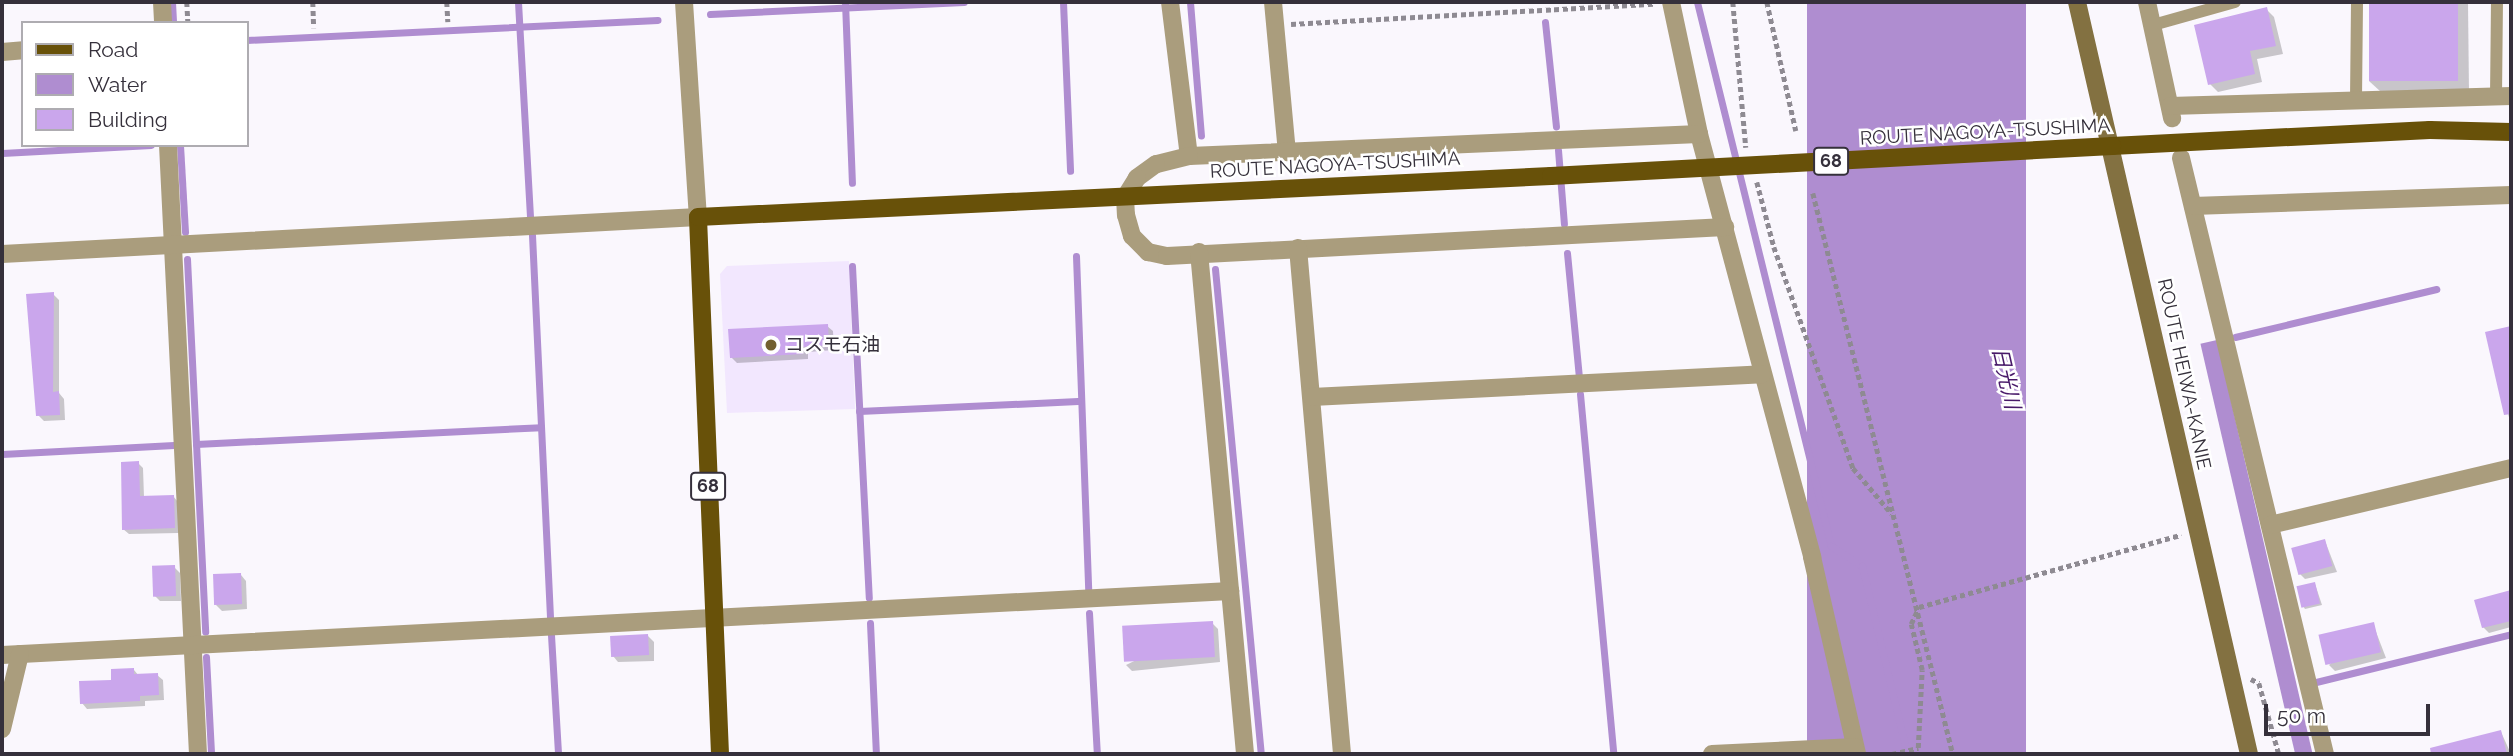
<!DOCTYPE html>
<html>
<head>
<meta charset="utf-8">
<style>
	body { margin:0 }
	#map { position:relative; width:2513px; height:756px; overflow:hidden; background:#faf7fd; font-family:Raleway,"Noto Sans JP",sans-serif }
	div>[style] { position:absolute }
	.built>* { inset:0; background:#f2e7fe }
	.water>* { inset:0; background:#af8dd0; transform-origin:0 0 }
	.shadow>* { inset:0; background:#0003 }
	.stream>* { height:7px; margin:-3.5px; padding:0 3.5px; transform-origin:3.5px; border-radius:3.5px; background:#af8dd0 }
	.building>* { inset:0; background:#caa6ec; transform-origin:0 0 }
	.path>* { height:4.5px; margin-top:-2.25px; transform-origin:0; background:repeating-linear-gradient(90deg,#8e8a92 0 5px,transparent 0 8.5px) }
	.service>* { height:12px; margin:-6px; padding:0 6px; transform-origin:6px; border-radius:6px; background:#aa9d7d }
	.minor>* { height:18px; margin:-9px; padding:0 9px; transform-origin:9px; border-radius:9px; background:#aa9d7d }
	.tertiary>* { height:18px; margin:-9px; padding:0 9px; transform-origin:9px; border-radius:9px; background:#aa9d7d }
	.secondary>* { height:18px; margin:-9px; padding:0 9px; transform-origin:9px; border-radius:9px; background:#837141 }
	.primary>* { height:18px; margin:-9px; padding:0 9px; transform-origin:9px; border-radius:9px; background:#685109 }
	.primary-bridge>* { height:18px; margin:-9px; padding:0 9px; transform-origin:9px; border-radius:9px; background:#685109 }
	.dots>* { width:19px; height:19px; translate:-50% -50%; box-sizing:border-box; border:4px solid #fff; border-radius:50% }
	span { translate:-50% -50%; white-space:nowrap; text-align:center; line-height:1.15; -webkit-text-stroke:5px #fff; paint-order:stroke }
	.shield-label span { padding:2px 5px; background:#fff; border:2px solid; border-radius:5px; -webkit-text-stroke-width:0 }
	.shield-label { font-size:18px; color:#35303b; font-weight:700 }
	.street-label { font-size:19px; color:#35303b }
	.poi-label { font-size:19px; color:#35303b }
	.left { translate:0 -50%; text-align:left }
	.water-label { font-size:21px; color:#481969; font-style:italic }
	.frame { position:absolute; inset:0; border:4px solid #35303b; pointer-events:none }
	.legend { position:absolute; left:21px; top:21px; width:228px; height:126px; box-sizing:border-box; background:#fff; border:2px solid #aeacb1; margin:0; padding:9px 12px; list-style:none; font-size:21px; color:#35303b }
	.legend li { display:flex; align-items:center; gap:14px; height:35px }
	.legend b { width:35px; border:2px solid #aeacb1 }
	.scale { position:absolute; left:2264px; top:704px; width:166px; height:32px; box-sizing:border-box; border:4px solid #35303b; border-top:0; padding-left:9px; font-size:21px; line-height:24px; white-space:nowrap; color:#35303b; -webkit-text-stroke:5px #fff; paint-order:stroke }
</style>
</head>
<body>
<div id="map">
	<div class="built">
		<div style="clip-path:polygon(849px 261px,855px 409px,727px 413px,720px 274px,727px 266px)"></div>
	</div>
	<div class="water">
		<div style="left:1807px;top:2px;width:219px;height:773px"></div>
		<div style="left:2217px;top:340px;width:425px;height:17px;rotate:77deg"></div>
	</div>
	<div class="shadow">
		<div style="clip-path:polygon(2370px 2px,2468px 2px,2469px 93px,2381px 92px,2369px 81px)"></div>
		<div style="clip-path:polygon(2266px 9px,2274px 17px,2283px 54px,2257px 59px,2262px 82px,2218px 92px,2210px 84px)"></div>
		<div style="clip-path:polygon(53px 294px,59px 300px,59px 393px,64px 399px,65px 420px,44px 421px,38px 415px)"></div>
		<div style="clip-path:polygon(827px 326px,833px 331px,834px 350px,808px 352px,808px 359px,737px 363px,731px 357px)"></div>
		<div style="clip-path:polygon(2511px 328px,2511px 425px,2487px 333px)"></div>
		<div style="clip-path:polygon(138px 463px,143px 468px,144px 497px,173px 496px,178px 502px,179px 533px,129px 534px,123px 529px)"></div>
		<div style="clip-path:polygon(2325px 541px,2337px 572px,2305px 579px,2299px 573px)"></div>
		<div style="clip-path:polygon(174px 567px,180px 573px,181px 601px,160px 601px,155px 596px)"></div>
		<div style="clip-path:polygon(241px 575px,246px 581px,247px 609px,222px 611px,216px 605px)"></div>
		<div style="clip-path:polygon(2315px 584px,2322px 605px,2305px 609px,2303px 606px)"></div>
		<div style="clip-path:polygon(2511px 592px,2511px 627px,2489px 633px,2483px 627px)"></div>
		<div style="clip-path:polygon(1212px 623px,1218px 629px,1220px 662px,1132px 671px,1126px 665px)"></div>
		<div style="clip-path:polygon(2373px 624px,2386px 658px,2335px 671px,2329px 665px)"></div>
		<div style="clip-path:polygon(648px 636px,654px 642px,654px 661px,618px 662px,613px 656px)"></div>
		<div style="clip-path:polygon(134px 670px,139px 676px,157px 675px,163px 680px,164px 700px,145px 701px,145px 706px,87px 709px,82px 703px)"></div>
		<div style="clip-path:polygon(2501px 732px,2511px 754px,2433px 754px)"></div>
	</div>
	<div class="stream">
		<div style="left:172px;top:2px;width:21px;rotate:87deg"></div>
		<div style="left:518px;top:2px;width:215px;rotate:86.8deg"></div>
		<div style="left:845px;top:2px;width:181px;rotate:87.8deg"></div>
		<div style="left:1063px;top:2px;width:169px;rotate:87.6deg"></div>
		<div style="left:1190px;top:2px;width:134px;rotate:85.3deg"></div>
		<div style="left:1697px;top:2px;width:560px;rotate:76.16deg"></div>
		<div style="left:1831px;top:546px;width:37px;rotate:33deg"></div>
		<div style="left:1862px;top:566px;width:193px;rotate:76.5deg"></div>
		<div style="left:710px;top:14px;width:254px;rotate:-2.7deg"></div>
		<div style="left:1545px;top:22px;width:105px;rotate:84deg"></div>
		<div style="left:247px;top:40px;width:411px;rotate:-2.8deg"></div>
		<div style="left:180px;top:145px;width:87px;rotate:86.7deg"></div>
		<div style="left:1558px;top:150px;width:74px;rotate:85.4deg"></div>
		<div style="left:2px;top:153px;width:149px;rotate:-3.1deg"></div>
		<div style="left:532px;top:235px;width:385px;rotate:87.3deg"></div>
		<div style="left:1567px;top:253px;width:125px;rotate:84.5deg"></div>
		<div style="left:1076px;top:256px;width:334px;rotate:87.9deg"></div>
		<div style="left:187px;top:259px;width:373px;rotate:87.2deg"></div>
		<div style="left:852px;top:266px;width:332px;rotate:87.1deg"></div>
		<div style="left:1215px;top:269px;width:487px;rotate:84.6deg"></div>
		<div style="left:2235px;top:337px;width:207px;rotate:-13.4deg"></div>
		<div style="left:1580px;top:394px;width:360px;rotate:84.7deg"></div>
		<div style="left:859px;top:411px;width:219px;rotate:-2.6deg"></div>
		<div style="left:196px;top:444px;width:345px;rotate:-2.8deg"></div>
		<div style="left:2px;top:454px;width:172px;rotate:-3deg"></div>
		<div style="left:1089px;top:613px;width:141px;rotate:86.8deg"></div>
		<div style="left:870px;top:623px;width:131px;rotate:87.4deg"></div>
		<div style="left:551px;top:635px;width:119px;rotate:86.6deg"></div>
		<div style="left:206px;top:657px;width:97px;rotate:87deg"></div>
		<div style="left:2316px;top:682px;width:201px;rotate:-13.8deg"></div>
	</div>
	<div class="building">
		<div style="left:2369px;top:2px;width:89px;height:79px"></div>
		<div style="clip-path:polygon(2267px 7px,2276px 46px,2250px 51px,2255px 74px,2208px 85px,2194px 25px)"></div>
		<div style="clip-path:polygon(54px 292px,53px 392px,59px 391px,60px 415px,36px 416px,26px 294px)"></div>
		<div style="clip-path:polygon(828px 324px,829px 345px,803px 347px,803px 354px,730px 358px,728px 329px)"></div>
		<div style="clip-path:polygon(2511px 326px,2511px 414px,2504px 415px,2485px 332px)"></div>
		<div style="clip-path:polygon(139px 461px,140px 496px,174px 495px,175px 528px,122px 530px,121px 462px)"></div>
		<div style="left:2325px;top:539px;width:28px;height:35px;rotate:75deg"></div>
		<div style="left:175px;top:565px;width:31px;height:23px;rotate:88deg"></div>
		<div style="left:241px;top:573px;width:31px;height:28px;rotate:88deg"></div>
		<div style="left:2315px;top:582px;width:22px;height:19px;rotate:77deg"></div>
		<div style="clip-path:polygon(2511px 590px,2511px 621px,2482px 628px,2474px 600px)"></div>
		<div style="left:1213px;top:621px;width:36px;height:91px;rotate:87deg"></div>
		<div style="left:2374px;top:622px;width:31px;height:57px;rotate:77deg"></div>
		<div style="left:648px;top:634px;width:21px;height:38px;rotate:87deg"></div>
		<div style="clip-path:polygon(134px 668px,134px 674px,158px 673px,159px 695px,140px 696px,140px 701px,80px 704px,79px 681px,111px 680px,111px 669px)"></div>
		<div style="clip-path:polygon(2501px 730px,2507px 754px,2431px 754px,2430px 748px)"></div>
	</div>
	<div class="path">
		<div style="left:187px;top:2px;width:21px;rotate:87deg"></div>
		<div style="left:313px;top:2px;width:26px;rotate:88deg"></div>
		<div style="left:447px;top:2px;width:20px;rotate:87deg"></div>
		<div style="left:1733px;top:2px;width:146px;rotate:84.9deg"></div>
		<div style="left:1767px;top:2px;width:132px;rotate:77.3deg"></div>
		<div style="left:1291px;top:24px;width:363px;rotate:-3.2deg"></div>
		<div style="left:1757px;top:182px;width:67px;rotate:75.3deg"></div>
		<div style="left:1774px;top:247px;width:235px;rotate:70.3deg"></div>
		<div style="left:1853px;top:468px;width:60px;rotate:49.7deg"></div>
		<div style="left:1813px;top:193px;width:578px;rotate:75.99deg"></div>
		<div style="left:2251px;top:679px;width:9px;rotate:27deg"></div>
		<div style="left:2259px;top:683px;width:74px;rotate:74.3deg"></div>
		<div style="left:1892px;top:754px;width:27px;rotate:-13deg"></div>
		<div style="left:1918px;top:748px;width:78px;rotate:-87.1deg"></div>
		<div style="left:1922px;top:670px;width:47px;rotate:-103.4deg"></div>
		<div style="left:1911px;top:624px;width:19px;rotate:-65deg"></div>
		<div style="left:1919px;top:607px;width:272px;rotate:-15.4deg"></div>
	</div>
	<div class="service">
		<div style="left:2153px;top:25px;width:85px;rotate:-15.7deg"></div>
		<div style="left:2496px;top:96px;width:94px;rotate:-89.4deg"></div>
		<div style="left:2356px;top:99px;width:97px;rotate:-89.4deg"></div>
	</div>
	<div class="minor">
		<div style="left:162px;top:2px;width:21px;rotate:87deg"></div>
		<div style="left:1170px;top:2px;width:155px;rotate:83deg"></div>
		<div style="left:1273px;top:2px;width:151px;rotate:84.7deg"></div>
		<div style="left:1671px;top:2px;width:135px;rotate:78deg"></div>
		<div style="left:1699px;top:134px;width:438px;rotate:75deg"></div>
		<div style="left:1812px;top:557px;width:202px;rotate:77.1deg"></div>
		<div style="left:2147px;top:2px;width:119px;rotate:77.8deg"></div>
		<div style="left:2px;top:52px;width:21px;rotate:-5deg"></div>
		<div style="left:2170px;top:106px;width:341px;rotate:-1.7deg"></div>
		<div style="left:1699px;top:134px;width:510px;rotate:177.53deg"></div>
		<div style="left:1189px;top:156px;width:34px;rotate:166deg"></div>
		<div style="left:1156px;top:164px;width:24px;rotate:144deg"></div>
		<div style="left:1137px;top:178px;width:22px;rotate:122deg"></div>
		<div style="left:1125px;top:197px;width:18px;rotate:87deg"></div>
		<div style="left:1126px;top:215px;width:22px;rotate:74deg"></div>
		<div style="left:1132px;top:236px;width:23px;rotate:45deg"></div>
		<div style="left:1148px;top:252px;width:19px;rotate:12deg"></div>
		<div style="left:1167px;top:256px;width:559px;rotate:-2.98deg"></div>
		<div style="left:168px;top:145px;width:610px;rotate:87.18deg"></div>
		<div style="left:2181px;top:158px;width:613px;rotate:76.42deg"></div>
		<div style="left:2193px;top:206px;width:318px;rotate:-2deg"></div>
		<div style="left:1298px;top:248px;width:508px;rotate:85.03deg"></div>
		<div style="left:1199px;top:252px;width:504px;rotate:84.76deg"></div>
		<div style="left:2px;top:254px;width:697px;rotate:-3.04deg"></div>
		<div style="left:1312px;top:397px;width:451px;rotate:-2.9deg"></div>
		<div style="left:2270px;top:525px;width:248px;rotate:-13.3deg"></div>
		<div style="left:2px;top:655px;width:1230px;rotate:-2.98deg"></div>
		<div style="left:2px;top:729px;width:77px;rotate:-76.5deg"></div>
		<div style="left:1712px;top:754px;width:143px;rotate:-2.8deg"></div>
	</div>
	<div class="tertiary">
		<div style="left:684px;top:2px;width:215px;rotate:86.3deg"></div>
	</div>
	<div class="secondary">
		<div style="left:2077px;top:2px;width:771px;rotate:77.12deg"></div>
	</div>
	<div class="primary">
		<div style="left:2112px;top:146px;width:318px;rotate:-2.9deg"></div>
		<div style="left:2430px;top:130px;width:81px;rotate:1.4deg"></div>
		<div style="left:720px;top:754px;width:537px;rotate:-92.35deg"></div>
		<div style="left:698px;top:217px;width:854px;rotate:-2.75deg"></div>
	</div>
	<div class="primary-bridge">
		<div style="left:1551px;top:176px;width:562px;rotate:-3.06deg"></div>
	</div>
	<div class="dots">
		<div style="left:771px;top:345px;background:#73602f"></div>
	</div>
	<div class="shield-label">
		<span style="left:1831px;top:161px">68</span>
		<span style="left:708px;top:486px">68</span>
	</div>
	<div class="street-label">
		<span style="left:1985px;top:132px;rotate:-3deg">ROUTE NAGOYA-TSUSHIMA</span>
		<span style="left:1335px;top:165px;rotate:-3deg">ROUTE NAGOYA-TSUSHIMA</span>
		<span style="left:2184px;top:374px;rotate:78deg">ROUTE HEIWA-KANIE</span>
	</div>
	<div class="poi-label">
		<span class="left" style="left:785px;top:345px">コスモ石油</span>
	</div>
	<div class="water-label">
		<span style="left:2006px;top:378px;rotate:77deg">日光川</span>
	</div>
	<div class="frame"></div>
	<ul class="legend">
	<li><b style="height:9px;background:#685109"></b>Road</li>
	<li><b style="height:19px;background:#af8dd0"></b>Water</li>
	<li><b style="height:19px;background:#caa6ec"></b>Building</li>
	</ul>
	<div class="scale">50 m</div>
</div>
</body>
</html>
